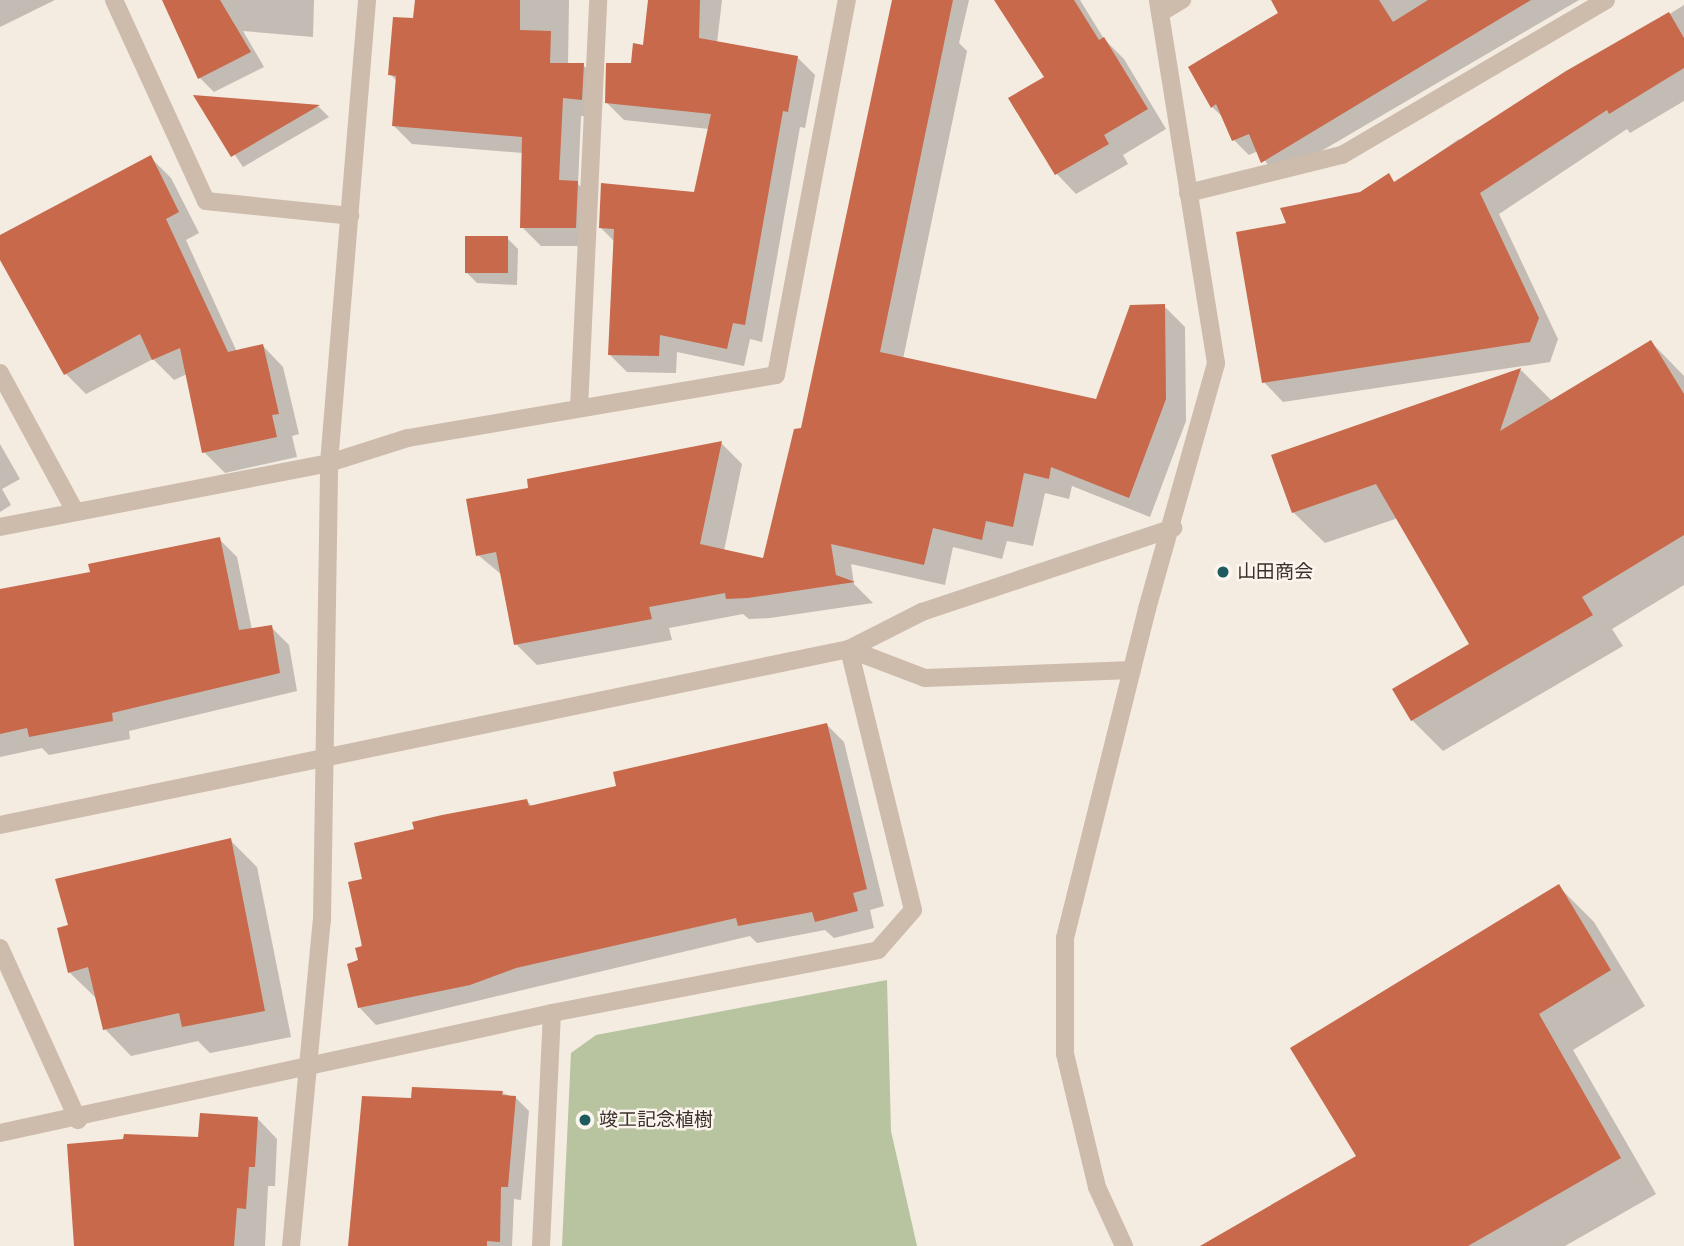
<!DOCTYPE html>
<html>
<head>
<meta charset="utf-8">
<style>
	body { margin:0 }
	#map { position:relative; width:1684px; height:1246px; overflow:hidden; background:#f4ebe1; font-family:"Work Sans","Noto Sans JP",sans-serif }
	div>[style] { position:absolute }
	.green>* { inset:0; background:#b8c4a0 }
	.shadow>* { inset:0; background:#0003 }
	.building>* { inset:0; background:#c8694b; transform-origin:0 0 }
	.minor>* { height:18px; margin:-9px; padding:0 9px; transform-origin:9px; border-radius:9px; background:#cdbbac }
	.dots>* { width:19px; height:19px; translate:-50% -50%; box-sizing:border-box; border:4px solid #fbf5ee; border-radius:50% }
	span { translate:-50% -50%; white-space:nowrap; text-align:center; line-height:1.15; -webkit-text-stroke:5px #fbf5ee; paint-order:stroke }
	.poi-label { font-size:19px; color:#3b302b }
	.left { translate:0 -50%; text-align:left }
</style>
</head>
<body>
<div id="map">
	<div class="green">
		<div style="clip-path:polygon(887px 980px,891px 1131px,917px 1246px,562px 1246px,571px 1053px,596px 1035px)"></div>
	</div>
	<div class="shadow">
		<div style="clip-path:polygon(0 0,55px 0,0 27px)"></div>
		<div style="clip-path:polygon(164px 0,314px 0,313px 37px,243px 31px,264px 67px,214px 92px,200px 78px)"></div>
		<div style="clip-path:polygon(416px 0,569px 0,568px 65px,583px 65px,601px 83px,600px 118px,581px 116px,578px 184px,596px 202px,594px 246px,541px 246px,522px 227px,523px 153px,412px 144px,393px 125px,397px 81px,390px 74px,414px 20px)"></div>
		<div style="clip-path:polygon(649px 0,722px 0,717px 43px,797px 57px,815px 75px,805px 128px,800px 127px,762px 342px,750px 339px,744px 366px,677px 352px,676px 373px,627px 372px,609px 354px,615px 242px,601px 228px,696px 194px,709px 129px,624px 120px,606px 102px,645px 47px)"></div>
		<div style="clip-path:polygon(894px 0,969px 0,959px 43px,967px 51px,903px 359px,1097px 401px,1164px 306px,1185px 327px,1186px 421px,1150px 517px,1072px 486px,1069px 499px,1045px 493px,1033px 546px,1007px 541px,1002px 559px,953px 547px,945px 585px,851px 564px,854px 584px,873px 603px,770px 618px,749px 619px,743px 614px,669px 628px,672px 640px,537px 665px,516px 644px,502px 575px,478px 555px,530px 489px,721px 443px,742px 464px,724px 551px,764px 560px,802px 429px)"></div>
		<div style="clip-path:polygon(996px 0,1080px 0,1104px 39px,1124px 59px,1166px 129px,1123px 155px,1128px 164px,1076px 194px,1057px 174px,1011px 98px,1046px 77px)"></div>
		<div style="clip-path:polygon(1302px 0,1579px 0,1277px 177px,1258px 151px,1249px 155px,1234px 140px,1225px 119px,1212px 107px)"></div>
		<div style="clip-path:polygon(1684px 5px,1684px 101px,1630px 133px,1627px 129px,1499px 214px,1558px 339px,1550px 362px,1283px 402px,1264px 382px,1289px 224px,1360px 194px,1388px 176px,1395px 183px,1459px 139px,1463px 143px)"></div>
		<div style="clip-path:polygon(196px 97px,319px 107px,329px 117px,243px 167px)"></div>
		<div style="clip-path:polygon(151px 158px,171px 178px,199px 233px,186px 240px,237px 352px,263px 346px,283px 367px,299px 434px,292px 436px,297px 457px,225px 473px,204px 452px,187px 374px,174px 380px,153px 359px,86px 394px,66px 374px,0 257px,0 237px)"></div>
		<div style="clip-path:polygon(507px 238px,518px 249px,517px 285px,477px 283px,466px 272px)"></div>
		<div style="clip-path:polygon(1651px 342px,1684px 376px,1684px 585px,1612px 629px,1623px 646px,1443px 751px,1412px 720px,1471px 645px,1398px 518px,1325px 543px,1293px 512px,1274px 456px,1521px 370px,1552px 401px)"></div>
		<div style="clip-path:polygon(0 444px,20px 479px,2px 489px,11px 505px,0 512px)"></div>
		<div style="clip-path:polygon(219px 539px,237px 557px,252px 630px,271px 627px,289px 645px,297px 691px,129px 731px,130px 739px,49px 755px,42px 748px,0 757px,0 591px,92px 573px)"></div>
		<div style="clip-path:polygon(827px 725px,844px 742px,884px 906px,870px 910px,874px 928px,834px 938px,825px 930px,757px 943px,750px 936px,376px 1025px,359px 1007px,364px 881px,527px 801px,533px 807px,618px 787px)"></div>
		<div style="clip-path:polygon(230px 840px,257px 867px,291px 1037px,210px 1053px,198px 1041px,131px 1056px,105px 1029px,96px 998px,69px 972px,70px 927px)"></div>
		<div style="clip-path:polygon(1559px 887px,1594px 922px,1645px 1006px,1573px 1050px,1656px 1194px,1565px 1246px,1204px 1246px,1359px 1157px)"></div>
		<div style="clip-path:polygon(502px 1093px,516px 1098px,529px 1111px,521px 1200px,514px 1199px,512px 1246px,352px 1246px,413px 1100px)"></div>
		<div style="clip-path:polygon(258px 1119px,277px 1139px,275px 1186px,268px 1186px,265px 1246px,138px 1246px,200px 1139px)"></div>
	</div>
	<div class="building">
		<div style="clip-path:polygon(162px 0,220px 0,251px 52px,198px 79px)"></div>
		<div style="clip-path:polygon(415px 0,520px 0,520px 30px,551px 31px,550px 63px,584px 63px,582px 100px,563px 98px,559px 180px,578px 181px,576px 228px,520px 228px,522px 137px,392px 126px,396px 76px,388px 75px,393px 17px,413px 18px)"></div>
		<div style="clip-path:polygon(648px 0,700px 0,699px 38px,798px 56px,788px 112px,783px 111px,745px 325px,733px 323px,727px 349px,660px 335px,659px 356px,608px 355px,614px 229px,599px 228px,601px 183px,694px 192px,711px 114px,605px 103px,606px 63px,631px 63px,633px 43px,643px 45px)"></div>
		<div style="clip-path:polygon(892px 0,953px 0,880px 352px,1096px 399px,1130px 305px,1165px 304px,1166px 399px,1129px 498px,1051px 467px,1049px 479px,1024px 473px,1013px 527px,986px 521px,982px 540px,933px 528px,924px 565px,831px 544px,836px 575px,855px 582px,748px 598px,726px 599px,725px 593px,649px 607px,652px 619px,514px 645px,496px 552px,476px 556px,466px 499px,528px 488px,527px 479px,722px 441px,700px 544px,763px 558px,794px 429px,801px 428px)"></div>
		<div style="clip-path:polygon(994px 0,1074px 0,1099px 40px,1104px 37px,1148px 109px,1104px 135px,1109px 144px,1055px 175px,1008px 98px,1044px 77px)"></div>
		<div style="clip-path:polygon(1271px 0,1379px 0,1393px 22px,1428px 0,1531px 0,1261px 163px,1249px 134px,1232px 141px,1216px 104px,1211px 108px,1188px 67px,1278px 13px)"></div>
		<div style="clip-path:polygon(1669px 12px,1684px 38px,1684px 68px,1609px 114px,1607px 110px,1480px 193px,1539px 318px,1530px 342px,1262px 383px,1236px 232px,1286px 223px,1280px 208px,1360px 192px,1389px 173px,1394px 182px,1566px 71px)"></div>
		<div style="clip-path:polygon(193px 95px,320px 105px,231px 157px)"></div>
		<div style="clip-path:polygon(151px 155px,179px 212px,166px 219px,228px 352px,263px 344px,279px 414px,272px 415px,277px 437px,202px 453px,180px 348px,152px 360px,140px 334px,64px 375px,0 260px,0 235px)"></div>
		<div style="left:465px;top:236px;width:43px;height:37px"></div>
		<div style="clip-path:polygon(1651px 340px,1684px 394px,1684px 535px,1582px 597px,1593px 615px,1411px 721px,1392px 689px,1469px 644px,1376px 484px,1292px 513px,1271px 455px,1521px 368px,1500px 431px)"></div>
		<div style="clip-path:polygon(220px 537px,239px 630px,272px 625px,280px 673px,112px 713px,113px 721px,29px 737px,27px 728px,0 734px,0 589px,90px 572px,88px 564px)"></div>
		<div style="clip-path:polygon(827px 723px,867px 889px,853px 893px,858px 911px,815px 922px,812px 912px,738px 926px,736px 918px,516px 968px,470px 985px,358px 1008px,347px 964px,358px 960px,355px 948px,362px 946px,348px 882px,362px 879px,354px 843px,414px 829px,412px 822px,442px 815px,527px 799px,529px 806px,616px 786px,613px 772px)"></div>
		<div style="clip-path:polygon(231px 838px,265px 1011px,182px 1027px,179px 1013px,103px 1030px,88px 967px,68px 973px,57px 928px,68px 925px,55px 879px)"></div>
		<div style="clip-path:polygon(1559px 884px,1611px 970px,1539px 1014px,1621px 1158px,1468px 1246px,1200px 1246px,1356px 1156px,1290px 1048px)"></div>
		<div style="clip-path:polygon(412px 1087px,503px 1091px,502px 1095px,516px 1096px,508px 1187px,501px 1187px,500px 1242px,487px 1241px,487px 1246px,348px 1246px,362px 1096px,411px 1098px)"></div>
		<div style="clip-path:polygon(200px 1113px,258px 1117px,255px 1167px,249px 1167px,246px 1209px,237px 1208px,234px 1246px,74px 1246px,67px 1144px,123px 1139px,124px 1134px,198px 1137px)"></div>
	</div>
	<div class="minor">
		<div style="left:114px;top:0;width:221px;rotate:65.4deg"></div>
		<div style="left:206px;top:201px;width:145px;rotate:5.9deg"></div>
		<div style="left:1160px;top:13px;width:26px;rotate:-31deg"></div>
		<div style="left:1188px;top:193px;width:159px;rotate:-13.9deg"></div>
		<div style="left:1342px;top:155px;width:306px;rotate:-30.4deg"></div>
		<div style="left:0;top:373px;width:157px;rotate:61.5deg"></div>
		<div style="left:579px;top:408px;width:408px;rotate:-87.3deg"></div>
		<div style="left:0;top:527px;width:335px;rotate:-11deg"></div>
		<div style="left:329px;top:463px;width:83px;rotate:-17.6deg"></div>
		<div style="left:408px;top:438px;width:373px;rotate:-9.7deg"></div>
		<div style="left:776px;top:375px;width:382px;rotate:-79.3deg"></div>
		<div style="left:0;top:825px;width:867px;rotate:-11.71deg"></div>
		<div style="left:849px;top:649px;width:81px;rotate:20.9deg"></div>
		<div style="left:925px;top:678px;width:207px;rotate:-2.2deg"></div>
		<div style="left:0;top:948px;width:189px;rotate:65.6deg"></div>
		<div style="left:0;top:1133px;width:565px;rotate:-12.26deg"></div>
		<div style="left:291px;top:1246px;width:327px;rotate:-84.6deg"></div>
		<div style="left:322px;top:920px;width:457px;rotate:-89.1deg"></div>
		<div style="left:329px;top:463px;width:465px;rotate:-85.3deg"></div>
		<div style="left:541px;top:1246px;width:233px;rotate:-87.3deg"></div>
		<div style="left:552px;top:1013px;width:332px;rotate:-10.9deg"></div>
		<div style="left:878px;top:950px;width:53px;rotate:-48.8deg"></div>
		<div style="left:913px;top:910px;width:269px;rotate:-103.8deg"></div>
		<div style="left:849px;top:649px;width:82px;rotate:-26.9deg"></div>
		<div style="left:922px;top:612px;width:265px;rotate:-18.5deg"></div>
		<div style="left:1124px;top:1246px;width:65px;rotate:-114.6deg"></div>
		<div style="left:1097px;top:1187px;width:137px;rotate:-103.5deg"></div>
		<div style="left:1065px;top:1054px;width:116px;rotate:-90deg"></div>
		<div style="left:1065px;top:938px;width:339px;rotate:-76deg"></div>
		<div style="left:1147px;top:609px;width:255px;rotate:-74.3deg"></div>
		<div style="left:1216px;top:363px;width:368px;rotate:-99.1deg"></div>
	</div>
	<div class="dots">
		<div style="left:1223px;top:572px;background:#1f5a5e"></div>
		<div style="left:585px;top:1120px;background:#1f5a5e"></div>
	</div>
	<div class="poi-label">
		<span class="left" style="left:1237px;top:572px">山田商会</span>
		<span class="left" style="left:599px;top:1120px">竣工記念植樹</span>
	</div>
</div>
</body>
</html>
